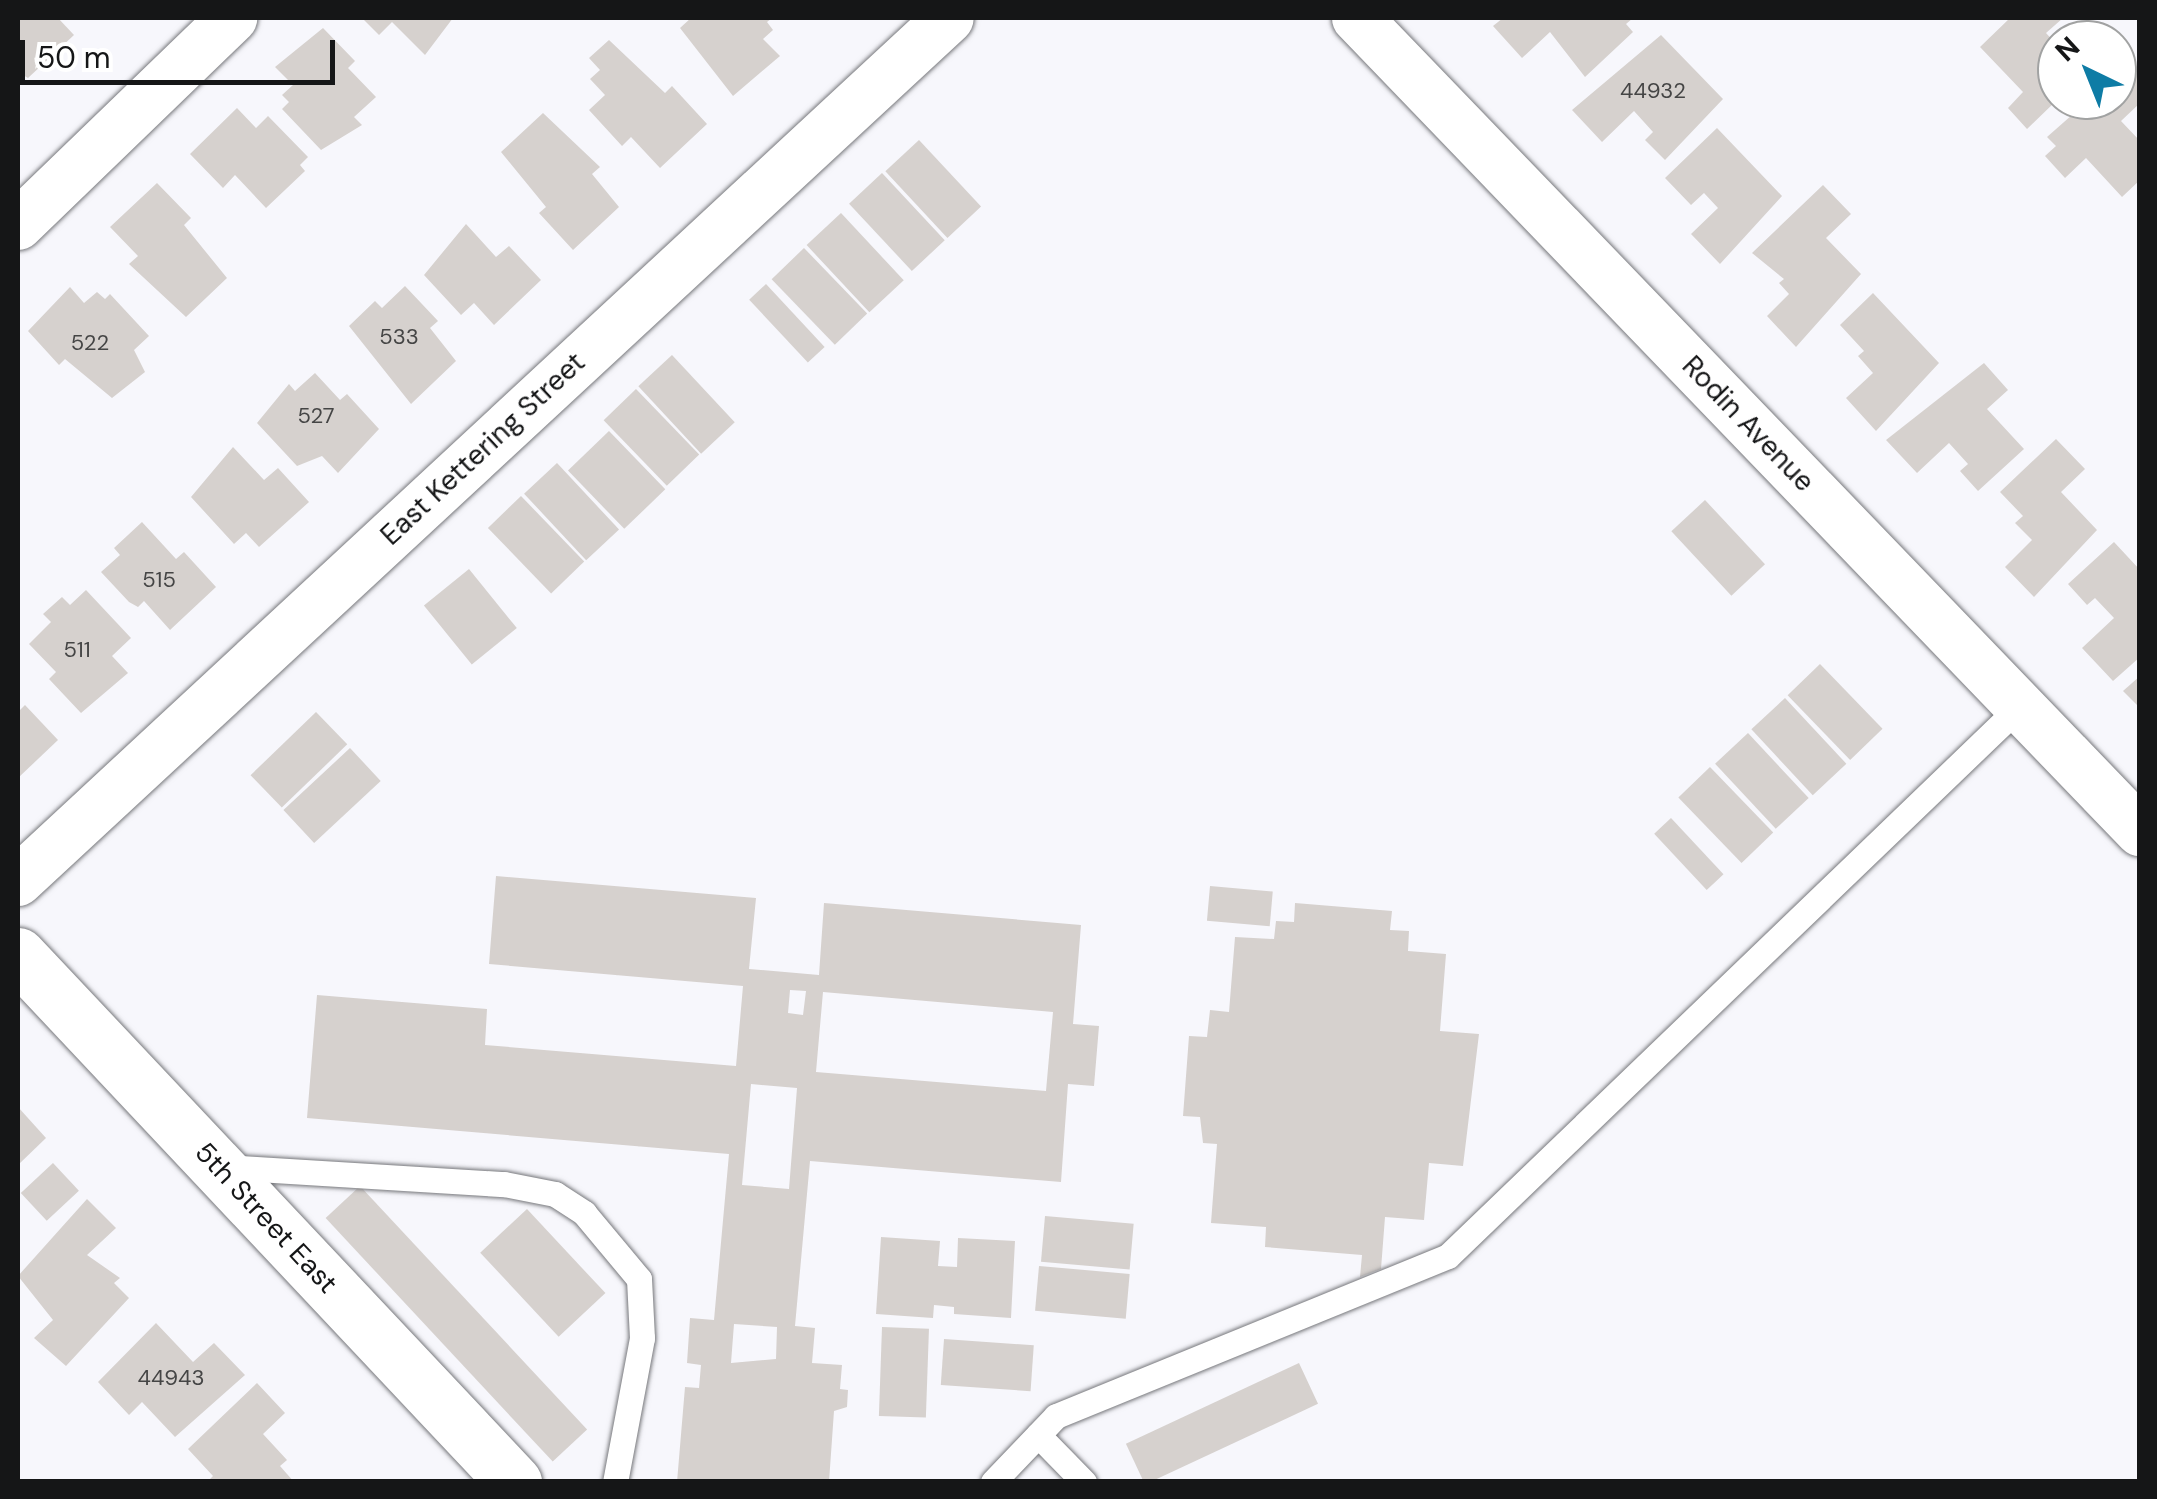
<!DOCTYPE html>
<html>
<head>
<meta charset="utf-8">
<style>
	body { margin:0 }
	#map { position:relative; width:2157px; height:1499px; overflow:hidden; background:#f7f7fc; font-family:"DM Sans",sans-serif }
	div>[style] { position:absolute }
	.building>* { inset:0; background:#d6d1ce; transform-origin:0 0 }
	.roads { filter:drop-shadow(0 0 2px #77787c) drop-shadow(0 0 2px #77787c) }
	.lane>* { height:25px; margin:-12.5px; padding:0 12.5px; transform-origin:12.5px; border-radius:12.5px; background:#fff }
	.street>* { height:50px; margin:-25px; padding:0 25px; transform-origin:25px; border-radius:25px; background:#fff }
	.secondary>* { height:55px; margin:-27.5px; padding:0 27.5px; transform-origin:27.5px; border-radius:27.5px; background:#fff }
	span { translate:-50% -50%; white-space:nowrap; text-align:center; line-height:1.15; -webkit-text-stroke:9px #fff; paint-order:stroke }
	.number-label { font-size:22px; color:#454545 }
	.number-label span { -webkit-text-stroke-width:0 }
	.street-label { font-size:28px; color:#151617 }
	.frame { position:absolute; inset:0; border:20px solid #151617; pointer-events:none }
	.north { position:absolute; left:2037px; top:20px; width:100px; height:100px; box-sizing:border-box; background:#fff; border:2px solid #a1a2a2; border-radius:50%; rotate:317deg; font-size:28px; font-weight:700; line-height:40px; text-align:center; color:#151617 }
	.north::after { content:''; display:block; margin:auto; width:35px; height:45px; background:#0e7ca5; clip-path:polygon(50% 0,100% 100%,50% 72%,0 100%) }
	.scale { position:absolute; left:20px; top:40px; width:315px; height:45px; box-sizing:border-box; border:5px solid #151617; border-top:0; padding-left:12px; font-size:30px; line-height:35px; white-space:nowrap; color:#151617; -webkit-text-stroke:8px #fff; paint-order:stroke }
</style>
</head>
<body>
<div id="map">
	<div class="building">
		<div style="clip-path:polygon(18px 18px,58px 18px,74px 35px,28px 78px,18px 72px)"></div>
		<div style="clip-path:polygon(362px 18px,453px 18px,425px 55px,392px 22px,379px 35px)"></div>
		<div style="clip-path:polygon(691px 18px,772px 18px,767px 22px,773px 30px,763px 39px,780px 56px,733px 96px,680px 28px)"></div>
		<div style="clip-path:polygon(1503px 18px,1633px 18px,1626px 24px,1633px 32px,1585px 77px,1550px 32px,1522px 58px,1493px 26px)"></div>
		<div style="clip-path:polygon(2010px 18px,2063px 18px,2046px 33px,2057px 45px,2057px 100px,2027px 129px,2008px 108px,2023px 92px,1980px 47px)"></div>
		<div style="clip-path:polygon(323px 28px,355px 61px,348px 68px,376px 97px,354px 117px,362px 125px,321px 150px,282px 109px,289px 102px,282px 95px,293px 85px,275px 67px)"></div>
		<div style="clip-path:polygon(1661px 35px,1723px 99px,1665px 160px,1645px 140px,1653px 132px,1634px 111px,1602px 142px,1572px 110px)"></div>
		<div style="clip-path:polygon(609px 40px,665px 93px,672px 86px,707px 124px,660px 168px,631px 137px,622px 146px,589px 110px,605px 95px,590px 79px,600px 70px,589px 58px)"></div>
		<div style="clip-path:polygon(2122px 58px,2140px 77px,2140px 103px,2121px 121px,2140px 141px,2140px 180px,2122px 197px,2086px 158px,2065px 178px,2045px 156px,2056px 146px,2047px 137px,2089px 100px,2117px 100px)"></div>
		<div style="clip-path:polygon(237px 108px,256px 128px,268px 116px,308px 157px,300px 165px,305px 171px,266px 208px,235px 175px,223px 188px,190px 154px)"></div>
		<div style="clip-path:polygon(543px 113px,600px 167px,592px 174px,619px 207px,573px 250px,539px 213px,546px 207px,501px 152px)"></div>
		<div style="clip-path:polygon(1717px 128px,1782px 196px,1720px 264px,1691px 234px,1718px 208px,1704px 193px,1691px 205px,1665px 178px)"></div>
		<div style="left:919px;top:140px;width:91px;height:46px;rotate:47deg"></div>
		<div style="left:882px;top:173px;width:92px;height:45px;rotate:47deg"></div>
		<div style="clip-path:polygon(157px 183px,191px 218px,184px 225px,227px 278px,186px 317px,129px 264px,138px 256px,110px 227px)"></div>
		<div style="clip-path:polygon(1823px 185px,1851px 214px,1826px 238px,1861px 274px,1796px 347px,1767px 316px,1789px 294px,1779px 283px,1784px 279px,1752px 253px)"></div>
		<div style="left:841px;top:213px;width:92px;height:47px;rotate:47deg"></div>
		<div style="clip-path:polygon(466px 224px,496px 257px,509px 246px,541px 280px,494px 325px,474px 303px,461px 315px,424px 275px)"></div>
		<div style="left:804px;top:248px;width:91px;height:45px;rotate:46deg"></div>
		<div style="left:766px;top:284px;width:86px;height:23px;rotate:47deg"></div>
		<div style="clip-path:polygon(405px 286px,438px 321px,430px 328px,456px 361px,411px 404px,349px 326px,375px 301px,382px 308px)"></div>
		<div style="clip-path:polygon(70px 287px,84px 303px,97px 292px,105px 299px,110px 294px,149px 336px,134px 350px,145px 372px,112px 398px,65px 359px,59px 365px,28px 331px)"></div>
		<div style="clip-path:polygon(1873px 293px,1939px 363px,1876px 431px,1846px 398px,1873px 373px,1858px 356px,1864px 351px,1840px 325px)"></div>
		<div style="left:672px;top:355px;width:92px;height:46px;rotate:47deg"></div>
		<div style="clip-path:polygon(1984px 363px,2008px 390px,1987px 409px,2024px 449px,1978px 491px,1960px 471px,1968px 464px,1949px 443px,1917px 473px,1886px 440px)"></div>
		<div style="clip-path:polygon(315px 373px,340px 400px,347px 394px,379px 429px,338px 473px,322px 456px,297px 466px,257px 423px,289px 384px,295px 391px)"></div>
		<div style="left:636px;top:389px;width:91px;height:45px;rotate:46deg"></div>
		<div style="left:609px;top:431px;width:81px;height:57px;rotate:46deg"></div>
		<div style="clip-path:polygon(2056px 439px,2085px 469px,2061px 492px,2097px 530px,2034px 597px,2005px 567px,2032px 540px,2015px 523px,2023px 516px,2000px 492px)"></div>
		<div style="clip-path:polygon(233px 447px,264px 480px,278px 468px,309px 502px,259px 547px,246px 533px,234px 544px,191px 497px)"></div>
		<div style="left:557px;top:463px;width:91px;height:45px;rotate:47deg"></div>
		<div style="left:521px;top:496px;width:91px;height:46px;rotate:46deg"></div>
		<div style="left:1705px;top:500px;width:88px;height:46px;rotate:47deg"></div>
		<div style="clip-path:polygon(142px 522px,176px 559px,184px 552px,216px 587px,170px 630px,144px 601px,138px 607px,129px 602px,101px 572px,120px 555px,114px 548px)"></div>
		<div style="clip-path:polygon(2114px 542px,2140px 570px,2140px 657px,2113px 681px,2082px 648px,2114px 618px,2095px 598px,2087px 605px,2068px 584px)"></div>
		<div style="left:469px;top:569px;width:76px;height:58px;rotate:51deg"></div>
		<div style="clip-path:polygon(86px 590px,131px 638px,112px 656px,128px 673px,81px 713px,49px 679px,56px 672px,29px 644px,51px 622px,43px 614px,62px 597px,70px 605px)"></div>
		<div style="left:1820px;top:664px;width:90px;height:45px;rotate:46deg"></div>
		<div style="clip-path:polygon(2140px 676px,2140px 708px,2123px 691px)"></div>
		<div style="left:1785px;top:698px;width:90px;height:46px;rotate:47deg"></div>
		<div style="clip-path:polygon(25px 705px,58px 740px,18px 778px,18px 712px)"></div>
		<div style="left:316px;top:712px;width:45px;height:91px;rotate:46deg"></div>
		<div style="left:1748px;top:733px;width:89px;height:45px;rotate:47deg"></div>
		<div style="left:350px;top:748px;width:45px;height:91px;rotate:47deg"></div>
		<div style="left:1710px;top:767px;width:91px;height:44px;rotate:46deg"></div>
		<div style="left:1671px;top:818px;width:77px;height:23px;rotate:47deg"></div>
		<div style="clip-path:polygon(evenodd,496px 876px,756px 898px,749px 969px,819px 975px,824px 903px,1081px 925px,1073px 1024px,1099px 1026px,1094px 1086px,1068px 1084px,1061px 1182px,810px 1161px,795px 1326px,815px 1328px,812px 1363px,842px 1365px,840px 1389px,848px 1390px,847px 1407px,834px 1411px,829px 1482px,677px 1482px,685px 1387px,699px 1388px,701px 1365px,687px 1363px,690px 1318px,714px 1320px,729px 1154px,307px 1118px,317px 995px,487px 1009px,485px 1045px,736px 1066px,743px 986px,489px 964px,496px 876px,790px 990px,806px 991px,803px 1015px,788px 1013px,790px 990px,496px 876px,823px 992px,1053px 1012px,1046px 1091px,816px 1072px,823px 992px,496px 876px,751px 1084px,797px 1088px,789px 1189px,742px 1185px,751px 1084px,496px 876px,734px 1324px,777px 1327px,776px 1359px,731px 1363px,734px 1324px)"></div>
		<div style="left:1210px;top:886px;width:63px;height:35px;rotate:5deg"></div>
		<div style="clip-path:polygon(1295px 903px,1392px 911px,1390px 930px,1409px 931px,1408px 951px,1446px 954px,1440px 1031px,1479px 1034px,1463px 1166px,1429px 1163px,1424px 1220px,1385px 1217px,1381px 1269px,1360px 1277px,1362px 1255px,1265px 1247px,1266px 1227px,1211px 1223px,1217px 1144px,1203px 1143px,1200px 1117px,1183px 1116px,1189px 1036px,1207px 1037px,1210px 1010px,1229px 1012px,1235px 937px,1274px 939px,1276px 921px,1294px 922px)"></div>
		<div style="clip-path:polygon(18px 1107px,46px 1138px,18px 1165px)"></div>
		<div style="left:53px;top:1163px;width:38px;height:44px;rotate:47deg"></div>
		<div style="left:360px;top:1186px;width:333px;height:47px;rotate:47deg"></div>
		<div style="clip-path:polygon(87px 1199px,116px 1228px,87px 1255px,120px 1278px,114px 1283px,129px 1298px,66px 1366px,34px 1338px,53px 1320px,18px 1276px)"></div>
		<div style="left:527px;top:1209px;width:115px;height:64px;rotate:47deg"></div>
		<div style="left:1045px;top:1216px;width:89px;height:46px;rotate:5deg"></div>
		<div style="clip-path:polygon(881px 1237px,940px 1241px,938px 1266px,957px 1267px,958px 1238px,1015px 1241px,1011px 1318px,954px 1314px,954px 1307px,934px 1305px,933px 1318px,876px 1314px)"></div>
		<div style="left:1039px;top:1266px;width:91px;height:45px;rotate:5deg"></div>
		<div style="clip-path:polygon(156px 1323px,193px 1362px,214px 1343px,245px 1375px,175px 1437px,142px 1402px,129px 1415px,98px 1382px)"></div>
		<div style="left:882px;top:1327px;width:47px;height:89px;rotate:2deg"></div>
		<div style="left:944px;top:1339px;width:90px;height:46px;rotate:4deg"></div>
		<div style="left:1299px;top:1363px;width:45px;height:191px;rotate:65deg"></div>
		<div style="clip-path:polygon(257px 1383px,285px 1413px,263px 1434px,287px 1460px,280px 1466px,294px 1482px,207px 1482px,213px 1476px,188px 1449px)"></div>
	</div>
	<div class="roads">
		<div class="lane">
			<div style="left:223px;top:1167px;width:282px;rotate:3.5deg"></div>
			<div style="left:504px;top:1184px;width:52px;rotate:11.1deg"></div>
			<div style="left:555px;top:1194px;width:35px;rotate:33deg"></div>
			<div style="left:584px;top:1213px;width:86px;rotate:50.2deg"></div>
			<div style="left:639px;top:1279px;width:59px;rotate:87.1deg"></div>
			<div style="left:642px;top:1338px;width:147px;rotate:100.6deg"></div>
			<div style="left:1038px;top:1435px;width:66px;rotate:45.6deg"></div>
			<div style="left:993px;top:1482px;width:91px;rotate:-46.3deg"></div>
			<div style="left:1056px;top:1416px;width:423px;rotate:-22.2deg"></div>
			<div style="left:1448px;top:1256px;width:792px;rotate:-43.87deg"></div>
		</div>
		<div class="street">
			<div style="left:1357px;top:18px;width:1129px;rotate:46.08deg"></div>
			<div style="left:18px;top:225px;width:298px;rotate:-44deg"></div>
			<div style="left:18px;top:881px;width:1269px;rotate:-42.83deg"></div>
		</div>
		<div class="secondary">
			<div style="left:18px;top:955px;width:724px;rotate:46.74deg"></div>
		</div>
	</div>
	<div class="number-label">
		<span style="left:1653px;top:91px">44932</span>
		<span style="left:399px;top:337px">533</span>
		<span style="left:90px;top:343px">522</span>
		<span style="left:316px;top:416px">527</span>
		<span style="left:159px;top:580px">515</span>
		<span style="left:77px;top:650px">511</span>
		<span style="left:171px;top:1378px">44943</span>
	</div>
	<div class="street-label">
		<span style="left:1748px;top:424px;rotate:46deg">Rodin Avenue</span>
		<span style="left:483px;top:449px;rotate:-43deg">East Kettering Street</span>
		<span style="left:266px;top:1218px;rotate:47deg">5th Street East</span>
	</div>
	<div class="frame"></div>
	<div class="north">N</div>
	<div class="scale">50 m</div>
</div>
</body>
</html>
